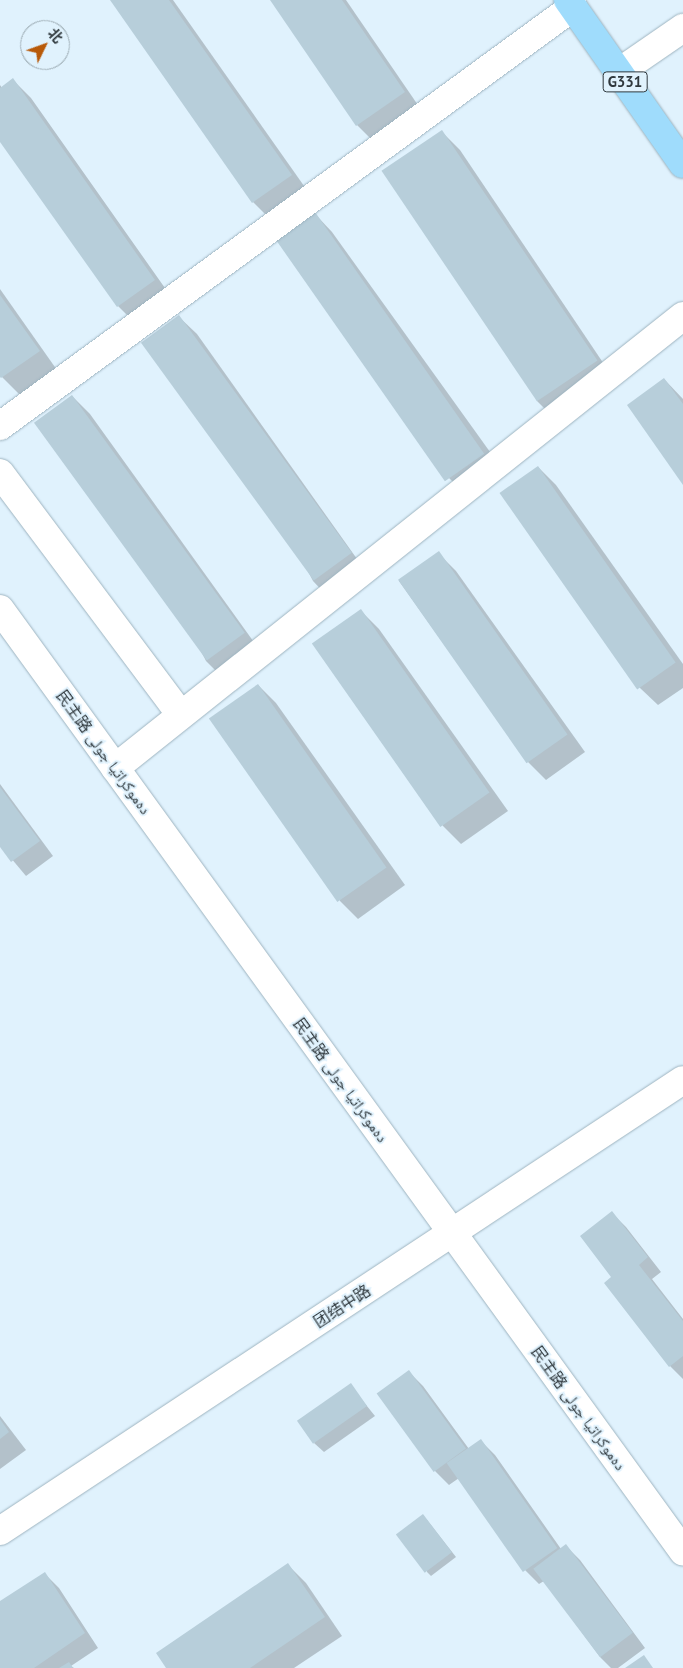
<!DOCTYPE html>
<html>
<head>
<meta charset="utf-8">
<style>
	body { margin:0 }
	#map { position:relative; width:683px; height:1668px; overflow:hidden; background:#e0f2fd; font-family:"PT Sans","Noto Naskh Arabic","Noto Sans SC",sans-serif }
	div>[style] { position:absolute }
	.shadow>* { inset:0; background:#0003 }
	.building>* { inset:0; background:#b7ceda; transform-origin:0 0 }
	.roads { filter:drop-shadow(0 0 1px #9eb4c0) drop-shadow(0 0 1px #9eb4c0) }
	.minor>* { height:28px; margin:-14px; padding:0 14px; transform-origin:14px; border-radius:14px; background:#fff }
	.tertiary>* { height:28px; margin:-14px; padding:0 14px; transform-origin:14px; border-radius:14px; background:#fff }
	.trunk>* { height:28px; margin:-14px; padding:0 14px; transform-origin:14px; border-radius:14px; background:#9fdcfc }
	span { translate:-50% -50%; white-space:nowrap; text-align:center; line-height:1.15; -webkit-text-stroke:4px #e0f2fd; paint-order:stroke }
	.shield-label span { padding:1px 4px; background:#e0f2fd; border:1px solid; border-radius:4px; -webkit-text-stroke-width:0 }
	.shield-label { font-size:15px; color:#2f383d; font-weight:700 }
	.street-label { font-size:16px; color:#2f383d }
	.north { position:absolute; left:20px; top:20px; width:50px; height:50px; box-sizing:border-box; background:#e0f2fd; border:1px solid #99a8b0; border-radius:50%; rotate:48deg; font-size:14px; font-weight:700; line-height:20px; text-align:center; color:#2f383d }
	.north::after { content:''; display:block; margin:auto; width:18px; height:22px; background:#b85a09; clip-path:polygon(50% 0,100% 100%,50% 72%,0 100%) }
</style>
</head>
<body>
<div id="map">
	<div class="shadow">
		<div style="clip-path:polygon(111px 0,173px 0,309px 193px,271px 220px,253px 202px)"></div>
		<div style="clip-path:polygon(272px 0,346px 0,422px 111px,375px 143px,357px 125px)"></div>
		<div style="clip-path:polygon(13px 80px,31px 98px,172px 298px,136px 324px,118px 306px,0 139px,0 85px,2px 88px)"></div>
		<div style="clip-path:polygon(442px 132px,460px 150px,614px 379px,555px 419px,537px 401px)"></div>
		<div style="clip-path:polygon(315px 214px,332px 232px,503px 470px,467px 496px,449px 478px)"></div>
		<div style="clip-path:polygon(0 289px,57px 370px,20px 395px,0 375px)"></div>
		<div style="clip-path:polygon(179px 317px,197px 334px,367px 573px,330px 599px,313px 581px)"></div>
		<div style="clip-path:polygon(664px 379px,683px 399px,683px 482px)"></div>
		<div style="clip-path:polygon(72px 396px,90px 414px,261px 652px,224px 679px,206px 661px)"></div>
		<div style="clip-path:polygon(538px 467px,556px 485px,683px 664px,683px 688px,658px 705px,640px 688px,502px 493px)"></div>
		<div style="clip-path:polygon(438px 553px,456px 571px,585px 752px,546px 780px,528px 762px,399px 581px)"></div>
		<div style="clip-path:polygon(361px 611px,379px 629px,508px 811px,461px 844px,443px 826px,314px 644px)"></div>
		<div style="clip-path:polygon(258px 685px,276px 703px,405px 885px,358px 919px,340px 901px)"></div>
		<div style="clip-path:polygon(0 784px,53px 856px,26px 876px,0 845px)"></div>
		<div style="clip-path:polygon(612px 1213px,626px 1227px,661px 1272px,652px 1279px,683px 1319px,683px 1379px,670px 1366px)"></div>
		<div style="clip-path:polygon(409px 1372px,423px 1386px,469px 1449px,481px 1441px,495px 1455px,561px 1549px,566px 1546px,580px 1560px,645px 1648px,618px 1668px,611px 1668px,600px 1657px,544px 1581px,539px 1584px,525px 1570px,459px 1478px,449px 1485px,435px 1471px)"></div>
		<div style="clip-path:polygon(350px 1385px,375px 1416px,324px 1452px,314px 1443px)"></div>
		<div style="clip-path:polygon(0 1416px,26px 1450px,0 1469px)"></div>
		<div style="clip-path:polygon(427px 1520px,456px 1557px,431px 1576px,427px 1572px)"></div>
		<div style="clip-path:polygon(288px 1565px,306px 1583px,342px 1636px,294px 1668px,168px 1668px)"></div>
		<div style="clip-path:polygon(45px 1574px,59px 1588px,98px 1648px,71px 1666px,74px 1668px,0 1668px,0 1602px)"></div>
	</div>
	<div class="building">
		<div style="clip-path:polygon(110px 0,169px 0,292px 175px,252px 203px)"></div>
		<div style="clip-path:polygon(270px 0,342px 0,405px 92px,356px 126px)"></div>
		<div style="clip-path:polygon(13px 78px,155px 280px,117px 307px,0 142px,0 88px)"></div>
		<div style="left:442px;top:130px;width:278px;height:73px;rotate:56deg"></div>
		<div style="left:315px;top:212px;width:295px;height:48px;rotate:55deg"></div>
		<div style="clip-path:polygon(0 295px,40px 351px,1px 378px,0 377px)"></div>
		<div style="left:179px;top:315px;width:294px;height:47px;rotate:54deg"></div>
		<div style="clip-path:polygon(664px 378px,683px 404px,683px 485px,627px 405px)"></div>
		<div style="left:72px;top:395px;width:294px;height:47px;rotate:54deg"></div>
		<div style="left:538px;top:466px;width:240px;height:47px;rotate:55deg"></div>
		<div style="left:439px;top:551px;width:224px;height:50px;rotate:55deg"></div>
		<div style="left:361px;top:609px;width:224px;height:60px;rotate:55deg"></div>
		<div style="left:258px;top:684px;width:224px;height:60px;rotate:55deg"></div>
		<div style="clip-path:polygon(0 787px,40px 841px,11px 862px,0 847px)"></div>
		<div style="clip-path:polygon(612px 1211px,648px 1257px,639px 1265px,683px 1321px,683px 1356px,669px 1367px,604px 1283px,611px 1277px,580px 1236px)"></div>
		<div style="left:409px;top:1370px;width:97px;height:40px;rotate:54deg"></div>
		<div style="left:351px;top:1383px;width:28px;height:66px;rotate:55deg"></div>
		<div style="clip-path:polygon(0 1419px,9px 1432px,0 1439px)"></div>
		<div style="left:481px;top:1439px;width:133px;height:42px;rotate:55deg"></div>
		<div style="left:423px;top:1514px;width:48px;height:34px;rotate:53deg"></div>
		<div style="left:566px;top:1544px;width:111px;height:41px;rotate:53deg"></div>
		<div style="clip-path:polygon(288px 1563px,325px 1617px,250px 1668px,166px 1668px,156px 1653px)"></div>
		<div style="clip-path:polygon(45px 1572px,85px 1633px,34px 1668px,0 1668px,0 1601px)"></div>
		<div style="clip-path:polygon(644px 1655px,653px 1668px,625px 1668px)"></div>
		<div style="clip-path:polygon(69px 1662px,73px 1668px,59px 1668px)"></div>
	</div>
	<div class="roads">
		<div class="minor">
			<div style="left:619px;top:72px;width:78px;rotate:-34.5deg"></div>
			<div style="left:0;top:426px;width:710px;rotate:-36.18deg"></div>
			<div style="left:0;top:473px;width:302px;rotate:53.2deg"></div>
			<div style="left:115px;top:768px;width:726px;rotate:-38.51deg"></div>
		</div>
		<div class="tertiary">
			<div style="left:0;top:609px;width:1164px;rotate:54.06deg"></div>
			<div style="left:0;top:1531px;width:818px;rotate:-33.44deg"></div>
		</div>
		<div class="trunk">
			<div style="left:568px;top:0;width:200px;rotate:55deg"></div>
		</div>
	</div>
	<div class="shield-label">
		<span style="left:625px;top:82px">G331</span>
	</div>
	<div class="street-label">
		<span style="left:104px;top:752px;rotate:54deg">民主路 دەموكراتيا جولى</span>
		<span style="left:341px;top:1080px;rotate:54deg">民主路 دەموكراتيا جولى</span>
		<span style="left:342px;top:1306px;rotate:-33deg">团结中路</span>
		<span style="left:579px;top:1408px;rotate:54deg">民主路 دەموكراتيا جولى</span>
	</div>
	<div class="north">北</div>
</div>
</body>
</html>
